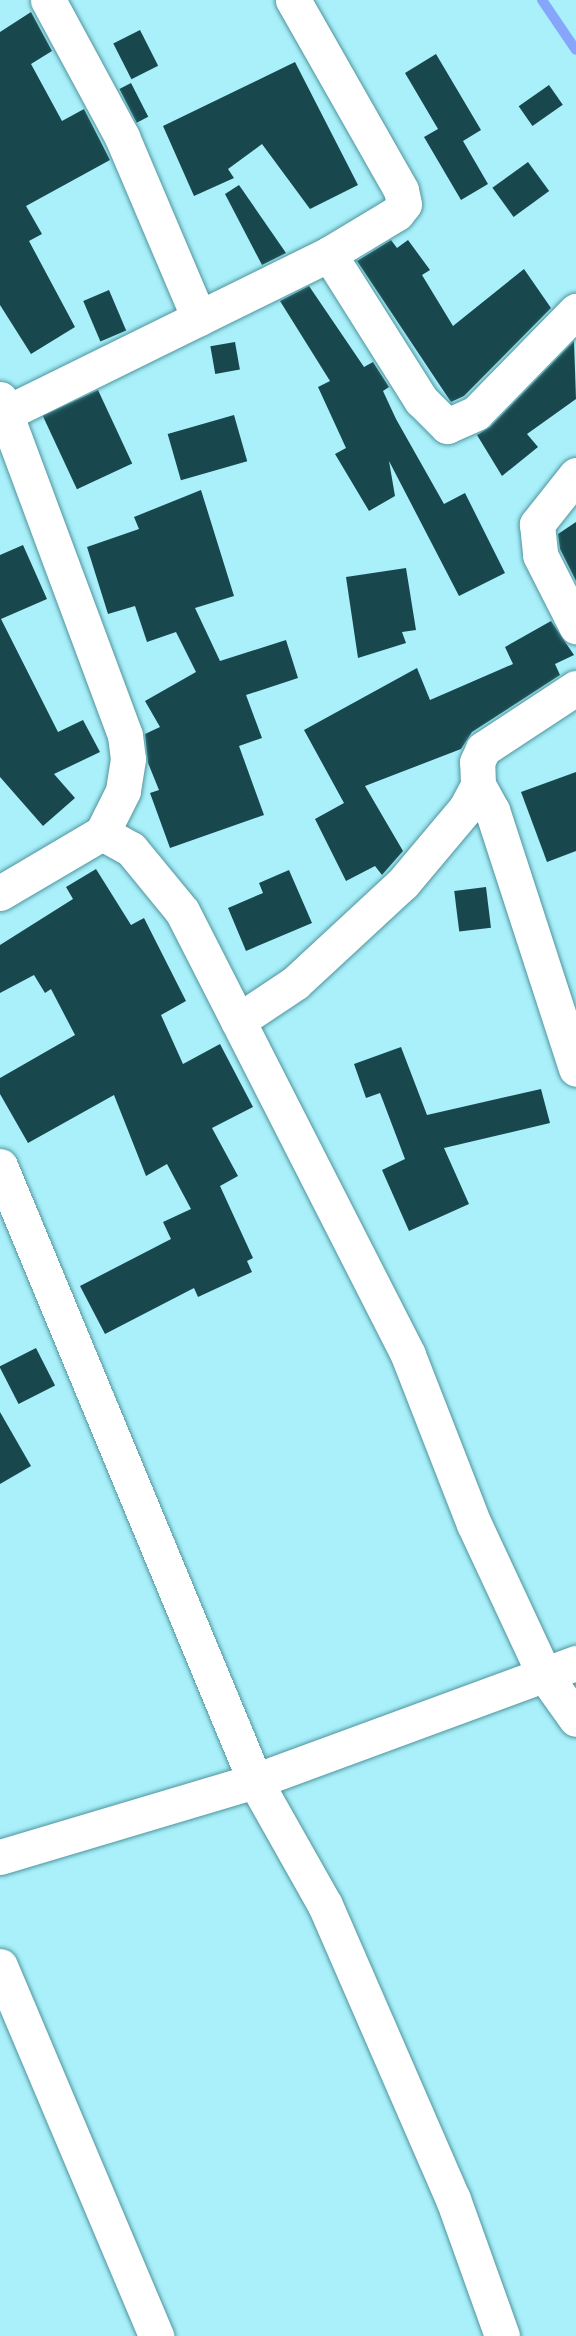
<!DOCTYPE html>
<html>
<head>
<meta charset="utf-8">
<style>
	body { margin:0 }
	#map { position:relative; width:576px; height:2336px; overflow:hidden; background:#a9f0fa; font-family:Manrope,sans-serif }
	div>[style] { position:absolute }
	.stream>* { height:10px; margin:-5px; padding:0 5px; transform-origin:5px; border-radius:5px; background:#86a6fc }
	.building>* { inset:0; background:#18484e; transform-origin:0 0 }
	.roads { filter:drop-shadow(0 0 2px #4f949e) drop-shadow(0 0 2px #4f949e) }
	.minor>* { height:35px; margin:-17.5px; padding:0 17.5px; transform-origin:17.5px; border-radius:17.5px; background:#fff }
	span { translate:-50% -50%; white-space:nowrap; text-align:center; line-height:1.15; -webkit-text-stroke:7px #cff8fe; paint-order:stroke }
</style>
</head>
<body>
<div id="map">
	<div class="stream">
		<div style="left:542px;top:0;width:60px;rotate:55.8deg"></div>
	</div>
	<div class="building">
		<div style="clip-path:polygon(31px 12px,52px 51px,31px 64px,62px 121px,84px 109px,110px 160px,26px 206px,42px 234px,29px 241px,75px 327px,31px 354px,0 305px,0 32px)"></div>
		<div style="left:140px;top:30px;width:40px;height:30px;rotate:63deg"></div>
		<div style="clip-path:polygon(436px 54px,481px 130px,463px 141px,488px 184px,461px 200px,424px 137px,438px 129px,405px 73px)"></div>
		<div style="clip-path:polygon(295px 62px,358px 185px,310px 209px,262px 144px,228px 169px,234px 178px,194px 196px,163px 126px)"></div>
		<div style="left:131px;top:83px;width:38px;height:13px;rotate:63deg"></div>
		<div style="left:549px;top:85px;width:24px;height:37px;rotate:55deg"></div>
		<div style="left:528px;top:162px;width:36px;height:44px;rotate:54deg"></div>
		<div style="clip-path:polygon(239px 185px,286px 253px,262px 265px,225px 194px)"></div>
		<div style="clip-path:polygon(391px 240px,397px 248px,408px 240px,430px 270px,422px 275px,453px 326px,524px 269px,551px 308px,464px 396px,451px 402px,357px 261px)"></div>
		<div style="clip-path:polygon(309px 286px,364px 367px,373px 362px,389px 387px,383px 391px,396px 419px,444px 504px,465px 493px,505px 573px,459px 596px,389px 461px,395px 496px,369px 511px,335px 454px,346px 448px,318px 387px,330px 381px,280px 301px)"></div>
		<div style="left:109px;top:290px;width:44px;height:28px;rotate:67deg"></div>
		<div style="clip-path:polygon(574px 341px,576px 399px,527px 434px,538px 447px,502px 476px,477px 435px,490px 427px)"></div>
		<div style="left:235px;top:342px;width:28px;height:25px;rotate:80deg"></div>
		<div style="left:98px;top:390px;width:81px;height:61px;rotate:65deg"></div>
		<div style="left:234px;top:415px;width:48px;height:69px;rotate:74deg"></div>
		<div style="clip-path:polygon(201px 490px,234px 596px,195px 608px,220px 661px,286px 640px,298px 678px,246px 695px,262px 738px,239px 746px,264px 815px,170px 848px,150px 793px,159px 790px,148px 763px,145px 734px,160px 727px,145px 701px,196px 672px,176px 632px,147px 642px,135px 606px,108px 614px,87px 547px,139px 529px,134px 517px)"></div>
		<div style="clip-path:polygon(576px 522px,576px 581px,560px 549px,558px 534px)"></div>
		<div style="clip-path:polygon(23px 545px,47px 599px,1px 619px,58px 732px,83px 720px,100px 752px,54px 774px,75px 798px,43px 826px,0 777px,0 555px)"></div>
		<div style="clip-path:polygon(406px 568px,416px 630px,402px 632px,406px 643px,358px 658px,346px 577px)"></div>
		<div style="clip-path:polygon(551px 621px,574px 655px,555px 664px,560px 675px,472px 732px,461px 749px,365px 786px,403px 851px,382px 875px,375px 866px,346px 881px,315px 819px,344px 803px,304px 730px,417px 668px,430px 700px,513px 664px,505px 647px)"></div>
		<div style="clip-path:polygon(576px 772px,576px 851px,547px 862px,521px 792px)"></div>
		<div style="clip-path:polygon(96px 869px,131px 925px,144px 918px,186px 1001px,161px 1015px,183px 1064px,220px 1044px,253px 1107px,212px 1128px,238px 1176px,220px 1186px,253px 1258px,247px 1261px,252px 1272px,198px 1297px,194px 1288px,105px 1334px,80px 1286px,171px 1239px,163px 1222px,191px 1209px,167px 1164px,146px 1176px,114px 1095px,28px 1143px,0 1094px,0 1078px,75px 1035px,51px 989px,45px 993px,34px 975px,0 993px,0 945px,73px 899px,66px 887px)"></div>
		<div style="clip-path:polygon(289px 870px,312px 923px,246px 951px,228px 908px,263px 893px,259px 883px)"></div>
		<div style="left:486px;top:887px;width:41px;height:32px;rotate:83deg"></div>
		<div style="clip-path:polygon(401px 1047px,427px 1115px,541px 1089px,550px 1123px,444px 1148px,469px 1204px,409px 1231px,382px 1170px,405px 1159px,380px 1093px,366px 1098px,354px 1064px)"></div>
		<div style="left:36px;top:1348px;width:42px;height:41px;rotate:63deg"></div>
		<div style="clip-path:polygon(0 1412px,31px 1466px,0 1484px)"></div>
	</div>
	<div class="roads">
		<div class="minor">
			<div style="left:48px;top:0;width:156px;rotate:61.6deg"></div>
			<div style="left:122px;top:137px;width:197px;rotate:67deg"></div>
			<div style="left:329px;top:254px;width:173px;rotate:57.8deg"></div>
			<div style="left:421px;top:400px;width:37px;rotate:45deg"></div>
			<div style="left:447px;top:426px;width:32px;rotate:-24deg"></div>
			<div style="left:476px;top:413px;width:143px;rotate:-45.6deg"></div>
			<div style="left:0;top:399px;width:358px;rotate:69.6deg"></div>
			<div style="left:125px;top:735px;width:24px;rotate:83deg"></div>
			<div style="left:128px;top:759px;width:32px;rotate:99deg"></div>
			<div style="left:123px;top:791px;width:47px;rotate:116.6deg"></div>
			<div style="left:102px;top:833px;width:33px;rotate:29deg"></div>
			<div style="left:131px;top:849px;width:80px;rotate:50.6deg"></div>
			<div style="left:182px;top:911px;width:498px;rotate:63deg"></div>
			<div style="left:408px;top:1355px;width:181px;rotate:68.7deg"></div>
			<div style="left:474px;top:1524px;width:166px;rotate:65deg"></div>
			<div style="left:544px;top:1674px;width:55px;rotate:54.6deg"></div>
			<div style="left:0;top:416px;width:367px;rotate:-26.2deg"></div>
			<div style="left:329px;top:254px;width:79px;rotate:-31.1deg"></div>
			<div style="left:397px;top:213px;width:11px;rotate:-52deg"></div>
			<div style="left:404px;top:204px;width:14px;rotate:-102deg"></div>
			<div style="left:401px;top:190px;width:219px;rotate:-119.6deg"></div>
			<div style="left:576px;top:475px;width:63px;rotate:128.5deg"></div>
			<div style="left:537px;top:524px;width:31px;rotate:84deg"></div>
			<div style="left:540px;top:555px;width:80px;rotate:63.1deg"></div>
			<div style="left:478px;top:785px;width:29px;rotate:61deg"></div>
			<div style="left:492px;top:810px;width:272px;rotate:72deg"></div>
			<div style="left:0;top:893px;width:118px;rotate:-30.5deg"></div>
			<div style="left:238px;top:1021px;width:69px;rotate:-33.7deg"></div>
			<div style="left:295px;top:983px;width:147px;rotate:-42.8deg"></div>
			<div style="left:403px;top:883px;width:98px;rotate:-50deg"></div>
			<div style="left:466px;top:808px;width:26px;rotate:-62deg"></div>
			<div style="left:478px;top:785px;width:23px;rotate:-92deg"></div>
			<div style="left:477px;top:762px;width:14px;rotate:-65deg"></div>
			<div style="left:483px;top:749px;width:111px;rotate:-33.3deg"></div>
			<div style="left:0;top:1166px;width:666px;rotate:67.48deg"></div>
			<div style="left:255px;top:1781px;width:142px;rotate:60.6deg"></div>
			<div style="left:325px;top:1905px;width:321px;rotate:66.5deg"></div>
			<div style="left:453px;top:2199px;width:145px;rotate:70.3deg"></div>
			<div style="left:0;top:1857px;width:266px;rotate:-16.6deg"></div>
			<div style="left:255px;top:1781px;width:342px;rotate:-20.2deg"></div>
			<div style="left:0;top:1966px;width:402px;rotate:67.1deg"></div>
		</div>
	</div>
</div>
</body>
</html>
